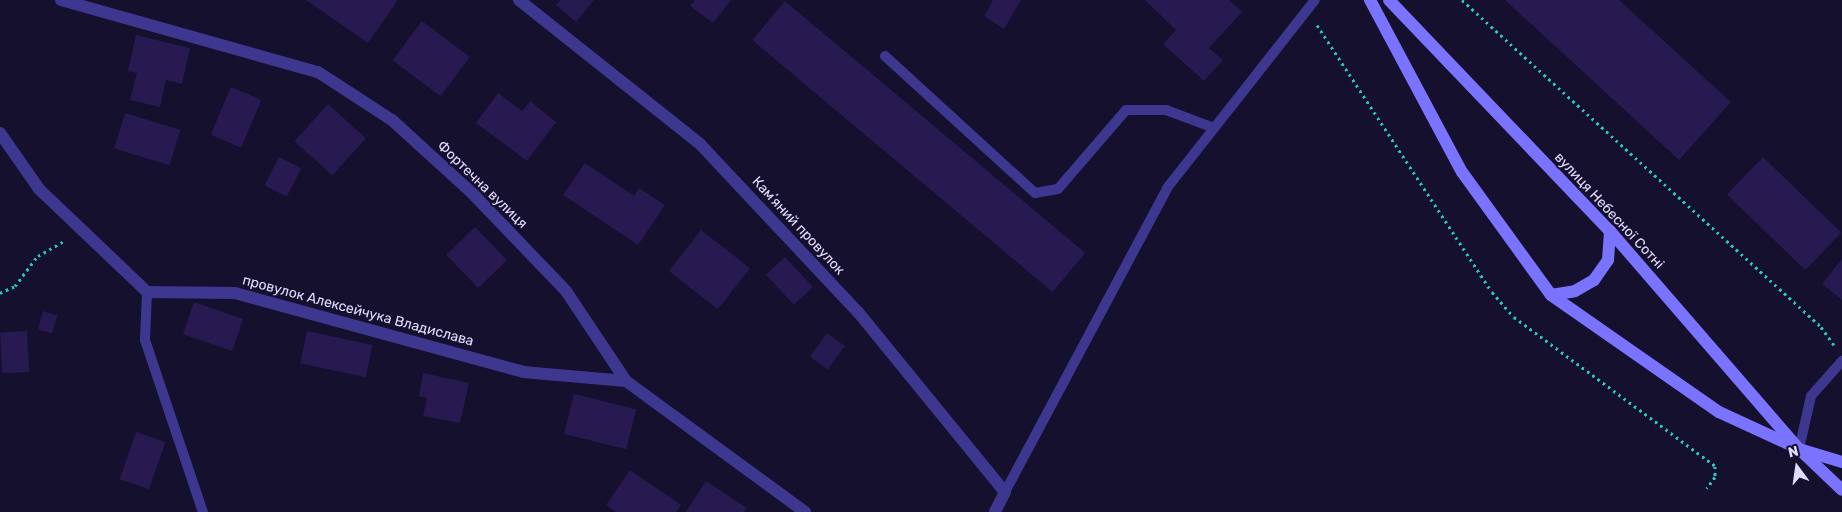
<!DOCTYPE html>
<html>
<head>
<meta charset="utf-8">
<style>
	body { margin:0 }
	#map { position:relative; width:1842px; height:512px; overflow:hidden; background:#15102e; font-family:Rubik,sans-serif }
	div>[style] { position:absolute }
	.building>* { inset:0; background:#261a50; transform-origin:0 0 }
	.path>* { height:3px; margin-top:-1.5px; transform-origin:0; background:repeating-linear-gradient(90deg,#27c8c2 0 2.5px,transparent 0 6.5px) }
	.service>* { height:10px; margin:-5px; padding:0 5px; transform-origin:5px; border-radius:5px; background:#3d3790 }
	.minor>* { height:12px; margin:-6px; padding:0 6px; transform-origin:6px; border-radius:6px; background:#3d3790 }
	.secondary>* { height:12px; margin:-6px; padding:0 6px; transform-origin:6px; border-radius:6px; background:#7a73ff }
	span { translate:-50% -50%; white-space:nowrap; text-align:center; line-height:1.15; -webkit-text-stroke:4px #15102e; paint-order:stroke }
	.street-label { font-size:14px; color:#e1dcff }
	.north { position:absolute; left:1772px; top:442px; width:50px; height:50px; -webkit-text-stroke:4px #15102e; paint-order:stroke; rotate:346deg; font-size:14px; font-weight:700; line-height:20px; text-align:center; color:#e1dcff }
	.north::after { content:''; display:block; margin:auto; width:18px; height:22px; background:#e1dcff; clip-path:polygon(50% 0,100% 100%,50% 72%,0 100%) }
</style>
</head>
<body>
<div id="map">
	<div class="building">
		<div style="clip-path:polygon(306px 0,398px 0,368px 43px)"></div>
		<div style="clip-path:polygon(561px 0,594px 0,576px 22px,556px 5px)"></div>
		<div style="clip-path:polygon(695px 0,731px 0,713px 23px,690px 6px)"></div>
		<div style="clip-path:polygon(993px 0,1021px 0,1004px 29px,984px 16px)"></div>
		<div style="clip-path:polygon(1145px 0,1229px 0,1242px 12px,1209px 48px,1223px 60px,1204px 81px,1163px 44px,1176px 30px)"></div>
		<div style="clip-path:polygon(1505px 0,1619px 0,1731px 102px,1679px 160px)"></div>
		<div style="left:785px;top:1px;width:392px;height:51px;rotate:40deg"></div>
		<div style="left:422px;top:21px;width:60px;height:49px;rotate:37deg"></div>
		<div style="clip-path:polygon(136px 35px,190px 48px,182px 84px,166px 80px,160px 107px,130px 100px,137px 73px,128px 71px)"></div>
		<div style="left:231px;top:87px;width:33px;height:52px;rotate:23deg"></div>
		<div style="clip-path:polygon(498px 93px,522px 111px,530px 101px,556px 122px,527px 161px,476px 123px)"></div>
		<div style="left:328px;top:104px;width:51px;height:50px;rotate:42deg"></div>
		<div style="left:125px;top:113px;width:58px;height:37px;rotate:17deg"></div>
		<div style="left:279px;top:157px;width:25px;height:32px;rotate:27deg"></div>
		<div style="left:1763px;top:157px;width:109px;height:52px;rotate:44deg"></div>
		<div style="clip-path:polygon(585px 163px,634px 196px,639px 188px,665px 205px,638px 245px,563px 195px)"></div>
		<div style="left:475px;top:227px;width:46px;height:40px;rotate:46deg"></div>
		<div style="left:701px;top:230px;width:62px;height:52px;rotate:38deg"></div>
		<div style="left:785px;top:257px;width:41px;height:26px;rotate:47deg"></div>
		<div style="clip-path:polygon(1842px 259px,1842px 300px,1822px 284px)"></div>
		<div style="left:194px;top:302px;width:52px;height:34px;rotate:19deg"></div>
		<div style="left:43px;top:311px;width:15px;height:19px;rotate:16deg"></div>
		<div style="left:27px;top:331px;width:41px;height:27px;rotate:87deg"></div>
		<div style="left:307px;top:331px;width:67px;height:33px;rotate:12deg"></div>
		<div style="left:827px;top:333px;width:22px;height:29px;rotate:36deg"></div>
		<div style="clip-path:polygon(423px 373px,469px 383px,460px 423px,423px 416px,427px 398px,419px 396px)"></div>
		<div style="left:574px;top:394px;width:64px;height:41px;rotate:14deg"></div>
		<div style="left:136px;top:432px;width:31px;height:50px;rotate:19deg"></div>
		<div style="clip-path:polygon(630px 470px,681px 505px,676px 512px,616px 512px,606px 505px)"></div>
		<div style="clip-path:polygon(706px 481px,747px 508px,744px 512px,686px 512px)"></div>
	</div>
	<div class="path">
		<div style="left:1462px;top:0;width:486px;rotate:42.3deg"></div>
		<div style="left:1821px;top:327px;width:22px;rotate:54deg"></div>
		<div style="left:1317px;top:25px;width:319px;rotate:56.8deg"></div>
		<div style="left:1492px;top:292px;width:33px;rotate:49deg"></div>
		<div style="left:1514px;top:317px;width:250px;rotate:36.5deg"></div>
		<div style="left:1715px;top:466px;width:11px;rotate:90deg"></div>
		<div style="left:1715px;top:477px;width:14px;rotate:126deg"></div>
		<div style="left:0;top:293px;width:17px;rotate:-25deg"></div>
		<div style="left:15px;top:286px;width:38px;rotate:-53deg"></div>
		<div style="left:38px;top:256px;width:32px;rotate:-30deg"></div>
	</div>
	<div class="service">
		<div style="left:885px;top:56px;width:203px;rotate:42.4deg"></div>
		<div style="left:1035px;top:193px;width:23px;rotate:-10deg"></div>
		<div style="left:1058px;top:189px;width:104px;rotate:-49.3deg"></div>
		<div style="left:1126px;top:110px;width:40px"></div>
		<div style="left:1166px;top:110px;width:51px;rotate:20.6deg"></div>
		<div style="left:147px;top:292px;width:48px;rotate:92.4deg"></div>
		<div style="left:145px;top:340px;width:182px;rotate:71.4deg"></div>
		<div style="left:1799px;top:449px;width:54px;rotate:-77.2deg"></div>
		<div style="left:1811px;top:396px;width:47px;rotate:-48.5deg"></div>
		<div style="left:1005px;top:492px;width:344px;rotate:-61.9deg"></div>
		<div style="left:1167px;top:188px;width:239px;rotate:-51.8deg"></div>
	</div>
	<div class="minor">
		<div style="left:61px;top:0;width:267px;rotate:15.7deg"></div>
		<div style="left:318px;top:72px;width:88px;rotate:33deg"></div>
		<div style="left:392px;top:120px;width:110px;rotate:42.4deg"></div>
		<div style="left:473px;top:194px;width:134px;rotate:46.2deg"></div>
		<div style="left:566px;top:291px;width:108px;rotate:56.3deg"></div>
		<div style="left:626px;top:381px;width:222px;rotate:36.2deg"></div>
		<div style="left:519px;top:0;width:231px;rotate:38.5deg"></div>
		<div style="left:700px;top:144px;width:231px;rotate:46.8deg"></div>
		<div style="left:858px;top:312px;width:232px;rotate:50.8deg"></div>
		<div style="left:1005px;top:492px;width:22px;rotate:117deg"></div>
		<div style="left:0;top:133px;width:68px;rotate:55.1deg"></div>
		<div style="left:39px;top:189px;width:149px;rotate:43.6deg"></div>
		<div style="left:147px;top:292px;width:88px;rotate:0.7deg"></div>
		<div style="left:235px;top:293px;width:299px;rotate:15.3deg"></div>
		<div style="left:523px;top:372px;width:103px;rotate:5deg"></div>
	</div>
	<div class="secondary">
		<div style="left:1370px;top:0;width:195px;rotate:61.9deg"></div>
		<div style="left:1462px;top:172px;width:152px;rotate:54.1deg"></div>
		<div style="left:1551px;top:295px;width:205px;rotate:34.9deg"></div>
		<div style="left:1719px;top:412px;width:88px;rotate:24.8deg"></div>
		<div style="left:1799px;top:449px;width:45px;rotate:16.8deg"></div>
		<div style="left:1389px;top:0;width:320px;rotate:46.3deg"></div>
		<div style="left:1610px;top:231px;width:289px;rotate:49.1deg"></div>
		<div style="left:1799px;top:449px;width:59px;rotate:43.6deg"></div>
		<div style="left:1551px;top:295px;width:24px;rotate:-9deg"></div>
		<div style="left:1575px;top:291px;width:22px;rotate:-30deg"></div>
		<div style="left:1594px;top:280px;width:24px;rotate:-55deg"></div>
		<div style="left:1608px;top:260px;width:29px;rotate:-86deg"></div>
	</div>
	<div class="street-label">
		<span style="left:482px;top:185px;rotate:44deg">Фортечна вулиця</span>
		<span style="left:1609px;top:211px;rotate:47deg">вулиця Небесної Сотні</span>
		<span style="left:798px;top:226px;rotate:47deg">Камʼяний провулок</span>
		<span style="left:358px;top:311px;rotate:15deg">провулок Алексейчука Владислава</span>
	</div>
	<div class="north">N</div>
</div>
</body>
</html>
